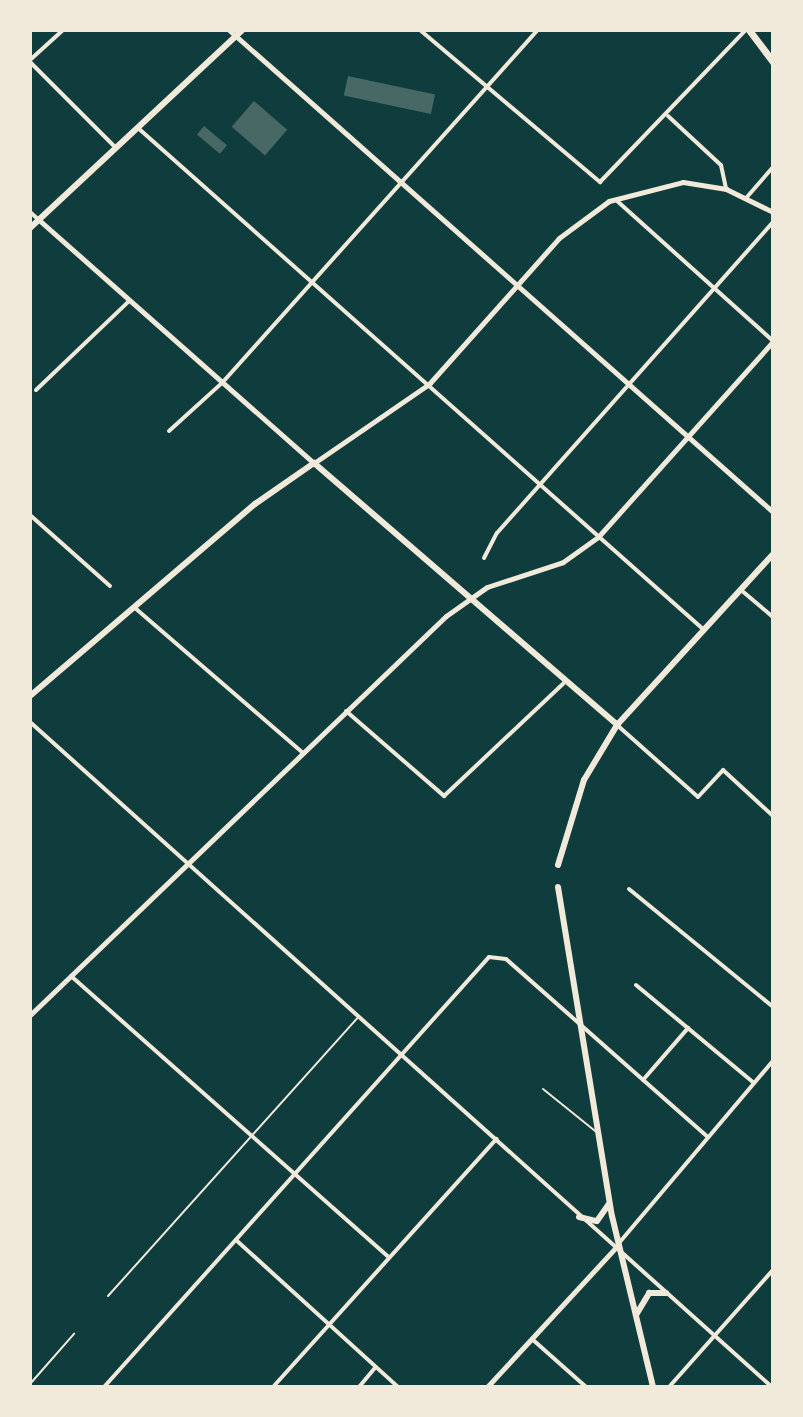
<!DOCTYPE html>
<html>
<head>
<meta charset="utf-8">
<style>
	body { margin:0 }
	#map { position:relative; width:803px; height:1417px; overflow:hidden; background:#0f3d3e; font-family:"DejaVu Sans",sans-serif }
	div>[style] { position:absolute }
	.building>* { inset:0; background:#486865; transform-origin:0 0 }
	.service>* { height:2px; margin:-1px; padding:0 1px; transform-origin:1px; border-radius:1px; background:#f1e9da }
	.minor>* { height:4px; margin:-2px; padding:0 2px; transform-origin:2px; border-radius:2px; background:#f1e9da }
	.tertiary>* { height:5px; margin:-2.5px; padding:0 2.5px; transform-origin:2.5px; border-radius:2.5px; background:#f1e9da }
	.secondary>* { height:5px; margin:-2.5px; padding:0 2.5px; transform-origin:2.5px; border-radius:2.5px; background:#f1e9da }
	.primary>* { height:6px; margin:-3px; padding:0 3px; transform-origin:3px; border-radius:3px; background:#f1e9da }
	.motorway>* { height:7px; margin:-3.5px; padding:0 3.5px; transform-origin:3.5px; border-radius:3.5px; background:#f1e9da }
	span { translate:-50% -50%; white-space:nowrap; text-align:center; line-height:1.15; -webkit-text-stroke:7px #f1e9da; paint-order:stroke }
	.frame { position:absolute; inset:0; border:32px solid #f1e9da; pointer-events:none }
</style>
</head>
<body>
<div id="map">
	<div class="building">
		<div style="left:348px;top:76px;width:89px;height:20px;rotate:12deg"></div>
		<div style="left:254px;top:101px;width:44px;height:34px;rotate:41deg"></div>
		<div style="left:204px;top:126px;width:30px;height:11px;rotate:40deg"></div>
	</div>
	<div class="service">
		<div style="left:543px;top:1089px;width:67px;rotate:38.9deg"></div>
		<div style="left:108px;top:1296px;width:375px;rotate:-48.1deg"></div>
		<div style="left:30px;top:1384px;width:67px;rotate:-48.7deg"></div>
	</div>
	<div class="minor">
		<div style="left:420px;top:30px;width:236px;rotate:40.2deg"></div>
		<div style="left:600px;top:182px;width:211px;rotate:-46.2deg"></div>
		<div style="left:30px;top:60px;width:45px;rotate:-42.3deg"></div>
		<div style="left:30px;top:62px;width:122px;rotate:45deg"></div>
		<div style="left:668px;top:116px;width:72px;rotate:42.8deg"></div>
		<div style="left:721px;top:165px;width:24px;rotate:78deg"></div>
		<div style="left:138px;top:128px;width:757px;rotate:41.57deg"></div>
		<div style="left:747px;top:197px;width:40px;rotate:-49deg"></div>
		<div style="left:616px;top:200px;width:211px;rotate:41.9deg"></div>
		<div style="left:30px;top:212px;width:12px;rotate:42deg"></div>
		<div style="left:36px;top:390px;width:129px;rotate:-43.7deg"></div>
		<div style="left:169px;top:431px;width:72px;rotate:-42.2deg"></div>
		<div style="left:222px;top:383px;width:474px;rotate:-48.2deg"></div>
		<div style="left:30px;top:515px;width:107px;rotate:41.6deg"></div>
		<div style="left:484px;top:558px;width:28px;rotate:-63deg"></div>
		<div style="left:497px;top:533px;width:416px;rotate:-48.4deg"></div>
		<div style="left:741px;top:590px;width:42px;rotate:40.2deg"></div>
		<div style="left:135px;top:608px;width:222px;rotate:40.8deg"></div>
		<div style="left:346px;top:711px;width:130px;rotate:40.9deg"></div>
		<div style="left:444px;top:796px;width:168px;rotate:-43.3deg"></div>
		<div style="left:30px;top:722px;width:996px;rotate:41.87deg"></div>
		<div style="left:617px;top:725px;width:108px;rotate:41.6deg"></div>
		<div style="left:698px;top:797px;width:37px;rotate:-47deg"></div>
		<div style="left:723px;top:770px;width:68px;rotate:42.6deg"></div>
		<div style="left:629px;top:889px;width:186px;rotate:39.3deg"></div>
		<div style="left:71px;top:976px;width:424px;rotate:41.5deg"></div>
		<div style="left:636px;top:985px;width:153px;rotate:39.7deg"></div>
		<div style="left:643px;top:1080px;width:69px;rotate:-49.1deg"></div>
		<div style="left:236px;top:1240px;width:219px;rotate:42.2deg"></div>
		<div style="left:619px;top:1243px;width:238px;rotate:-49.8deg"></div>
		<div style="left:532px;top:1339px;width:72px;rotate:41.6deg"></div>
		<div style="left:104px;top:1387px;width:577px;rotate:-48.16deg"></div>
		<div style="left:489px;top:957px;width:17px;rotate:7deg"></div>
		<div style="left:506px;top:959px;width:269px;rotate:41.4deg"></div>
		<div style="left:273px;top:1387px;width:334px;rotate:-48deg"></div>
		<div style="left:359px;top:1387px;width:26px;rotate:-50deg"></div>
		<div style="left:669px;top:1387px;width:157px;rotate:-48.4deg"></div>
	</div>
	<div class="tertiary">
		<div style="left:39px;top:220px;width:367px;rotate:41.5deg"></div>
		<div style="left:30px;top:1015px;width:576px;rotate:-43.81deg"></div>
		<div style="left:446px;top:616px;width:50px;rotate:-35.3deg"></div>
		<div style="left:487px;top:587px;width:80px;rotate:-18.2deg"></div>
		<div style="left:563px;top:562px;width:43px;rotate:-35.5deg"></div>
		<div style="left:598px;top:537px;width:263px;rotate:-48.2deg"></div>
		<div style="left:487px;top:1387px;width:193px;rotate:-47.3deg"></div>
	</div>
	<div class="secondary">
		<div style="left:229px;top:30px;width:727px;rotate:41.54deg"></div>
		<div style="left:314px;top:463px;width:140px;rotate:-34.5deg"></div>
		<div style="left:429px;top:384px;width:195px;rotate:-48.3deg"></div>
		<div style="left:559px;top:238px;width:62px;rotate:-36.5deg"></div>
		<div style="left:609px;top:201px;width:76px;rotate:-14.4deg"></div>
		<div style="left:683px;top:182px;width:44px;rotate:9.2deg"></div>
		<div style="left:726px;top:189px;width:52px;rotate:26.1deg"></div>
	</div>
	<div class="primary">
		<div style="left:30px;top:228px;width:290px;rotate:-43deg"></div>
		<div style="left:30px;top:696px;width:296px;rotate:-40.5deg"></div>
		<div style="left:255px;top:504px;width:72px;rotate:-34.8deg"></div>
		<div style="left:314px;top:463px;width:401px;rotate:40.8deg"></div>
		<div style="left:558px;top:865px;width:89px;rotate:-73deg"></div>
		<div style="left:584px;top:780px;width:64px;rotate:-59deg"></div>
		<div style="left:617px;top:725px;width:231px;rotate:-47.6deg"></div>
		<div style="left:558px;top:887px;width:333px;rotate:80.7deg"></div>
		<div style="left:612px;top:1216px;width:176px;rotate:76.5deg"></div>
		<div style="left:579px;top:1217px;width:18px;rotate:13deg"></div>
		<div style="left:597px;top:1221px;width:21px;rotate:-55deg"></div>
		<div style="left:636px;top:1315px;width:26px;rotate:-59deg"></div>
		<div style="left:649px;top:1293px;width:17px"></div>
	</div>
	<div class="motorway">
		<div style="left:749px;top:30px;width:40px;rotate:53deg"></div>
	</div>
	<div class="frame"></div>
</div>
</body>
</html>
